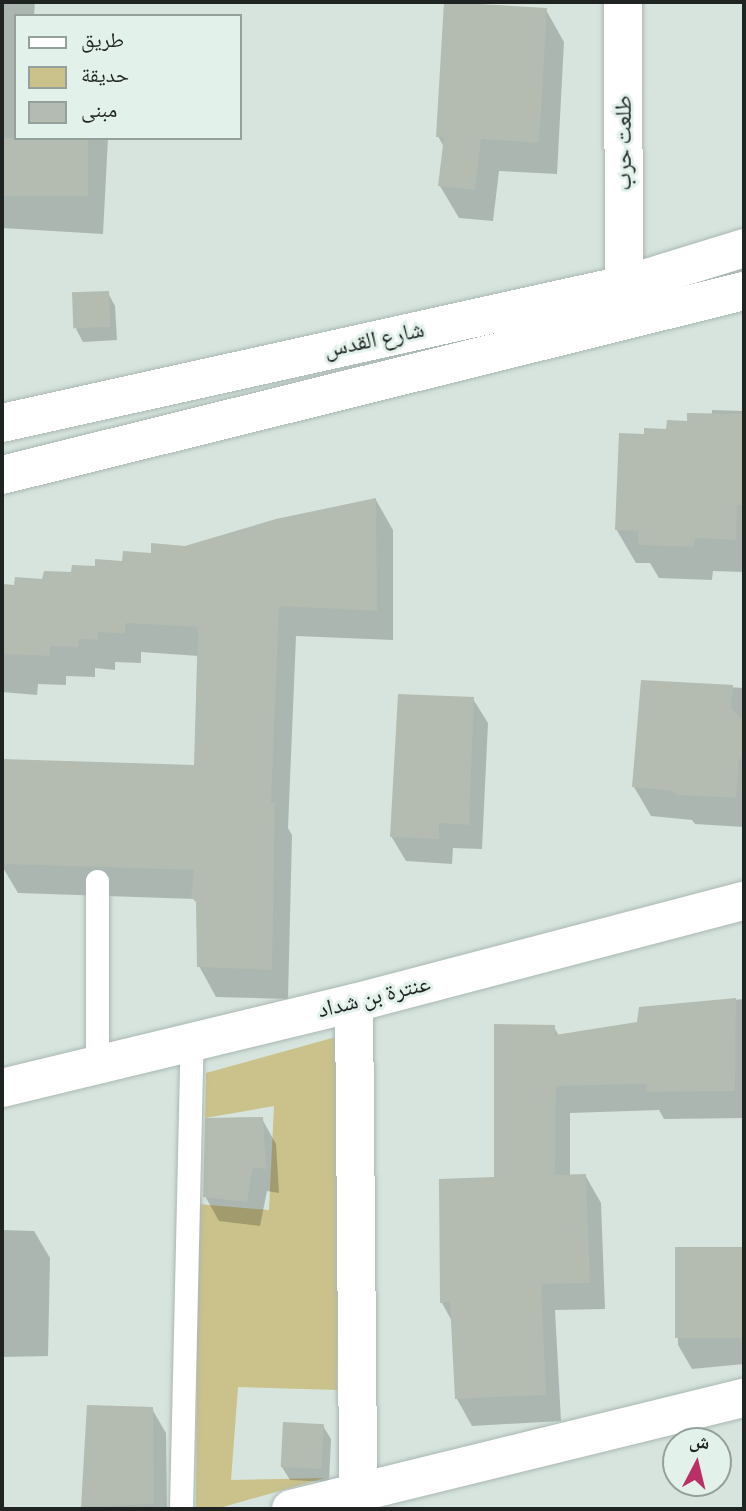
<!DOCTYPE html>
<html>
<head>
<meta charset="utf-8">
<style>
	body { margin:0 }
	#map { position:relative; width:746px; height:1511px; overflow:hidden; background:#d6e4dd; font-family:"Source Sans 3","Noto Naskh Arabic",sans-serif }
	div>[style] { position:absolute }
	.green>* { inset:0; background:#cac28a }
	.shadow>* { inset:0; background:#0003 }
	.building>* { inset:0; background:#b4bbb0; transform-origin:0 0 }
	.roads { filter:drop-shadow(0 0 2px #aab7b2) drop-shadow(0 0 2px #aab7b2) }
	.service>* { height:23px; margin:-11.5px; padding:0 11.5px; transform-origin:11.5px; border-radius:11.5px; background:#fff }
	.minor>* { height:38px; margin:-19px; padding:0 19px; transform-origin:19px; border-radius:19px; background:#fff }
	.primary>* { height:38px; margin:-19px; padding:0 19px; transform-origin:19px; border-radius:19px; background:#fff }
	span { translate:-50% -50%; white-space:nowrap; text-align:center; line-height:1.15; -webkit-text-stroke:6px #e3f1eb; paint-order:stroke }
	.street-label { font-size:23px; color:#1f2422 }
	.frame { position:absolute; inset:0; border:4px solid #1f2422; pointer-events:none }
	.legend { position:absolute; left:14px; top:14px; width:228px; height:126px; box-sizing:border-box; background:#e3f1eb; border:2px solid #959f9b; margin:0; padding:9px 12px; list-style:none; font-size:21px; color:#1f2422 }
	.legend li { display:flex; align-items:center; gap:14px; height:35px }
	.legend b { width:35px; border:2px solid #959f9b }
	.north { position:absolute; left:662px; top:1427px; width:70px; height:70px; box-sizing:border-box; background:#e3f1eb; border:2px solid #959f9b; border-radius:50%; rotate:7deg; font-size:19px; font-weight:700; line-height:28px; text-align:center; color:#1f2422 }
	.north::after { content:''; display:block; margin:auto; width:24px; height:32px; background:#bb2f67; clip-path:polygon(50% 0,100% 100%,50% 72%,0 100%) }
</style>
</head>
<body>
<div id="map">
	<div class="green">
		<div style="clip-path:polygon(343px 1035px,337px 1390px,238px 1387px,231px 1480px,325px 1478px,216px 1509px,196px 1509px,198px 1204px,269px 1210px,274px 1106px,205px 1118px,206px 1073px)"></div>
	</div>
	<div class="shadow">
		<div style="clip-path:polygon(2px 2px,35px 2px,34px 16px,16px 16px,16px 138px,108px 138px,103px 234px,2px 228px)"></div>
		<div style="clip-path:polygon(546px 10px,564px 42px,557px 174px,499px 171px,493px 221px,459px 218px,440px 186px,445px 149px,438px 136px)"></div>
		<div style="clip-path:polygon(108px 293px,115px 306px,117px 340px,83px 342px,76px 329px)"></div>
		<div style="clip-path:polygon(712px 410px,744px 411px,744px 572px,713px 571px,712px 580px,659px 578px,650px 563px,636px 563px,616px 529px,646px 436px,712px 415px)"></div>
		<div style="clip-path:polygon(376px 500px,393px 530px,393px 640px,296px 636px,288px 828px,292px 835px,288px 999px,216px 997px,199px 966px,198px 905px,195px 899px,18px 893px,2px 866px,3px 760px,196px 767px,199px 656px,141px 652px,141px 663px,115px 662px,115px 670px,95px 668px,95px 677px,66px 676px,66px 685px,38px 684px,37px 695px,2px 692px,2px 586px,16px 587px,124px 563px)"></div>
		<div style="clip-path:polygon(643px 682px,744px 688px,744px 827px,695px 824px,692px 820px,651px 816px,634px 787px)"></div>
		<div style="clip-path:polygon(473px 699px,488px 723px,482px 849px,453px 848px,452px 864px,406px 861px,391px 836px)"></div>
		<div style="clip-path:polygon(744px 999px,744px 1118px,664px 1119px,659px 1110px,570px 1113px,570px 1176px,585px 1175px,601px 1203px,605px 1309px,555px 1310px,561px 1421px,472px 1426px,457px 1399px,453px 1323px,442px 1303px,441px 1181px,496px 1179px,554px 1027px,559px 1036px,639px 1023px,641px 1008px)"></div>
		<div style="clip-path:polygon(262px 1119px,276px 1144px,279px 1193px,267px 1191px,260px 1226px,219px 1221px,205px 1196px)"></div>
		<div style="clip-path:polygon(2px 1230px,34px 1231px,50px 1258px,48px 1356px,2px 1357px)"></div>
		<div style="clip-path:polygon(744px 1248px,744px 1364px,692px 1369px,678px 1345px,677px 1250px)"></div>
		<div style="clip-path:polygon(88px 1407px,152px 1409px,166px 1433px,167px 1509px,84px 1509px)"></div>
		<div style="clip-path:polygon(323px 1426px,331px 1439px,329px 1482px,290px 1480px,282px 1467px)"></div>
	</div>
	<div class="building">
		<div style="clip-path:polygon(444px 2px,547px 8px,539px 143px,481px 139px,475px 190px,438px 186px,444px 137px,436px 137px)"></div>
		<div style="left:2px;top:138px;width:86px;height:58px"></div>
		<div style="left:109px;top:291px;width:36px;height:37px;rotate:88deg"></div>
		<div style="clip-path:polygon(687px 413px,744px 414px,744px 505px,737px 505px,736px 540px,695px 538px,694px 547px,638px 545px,638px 531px,615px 530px,619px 433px,644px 434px,644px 428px,666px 429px,667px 420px,687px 421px)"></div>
		<div style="clip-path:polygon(376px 498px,377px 611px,279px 606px,271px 803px,275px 803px,272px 970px,197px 967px,196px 902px,191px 897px,194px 870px,2px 864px,2px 759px,194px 765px,198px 627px,125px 623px,125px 634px,98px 632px,98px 640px,79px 639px,78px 647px,50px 646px,50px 656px,2px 654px,2px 584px,14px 585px,15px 577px,42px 579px,44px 571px,71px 572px,72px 565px,95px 566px,95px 559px,122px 561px,123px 551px,151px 553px,151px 543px,185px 546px,276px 519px)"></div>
		<div style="clip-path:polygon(641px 680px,733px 685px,731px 708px,744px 721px,744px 754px,739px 761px,736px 798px,677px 795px,673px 791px,632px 787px)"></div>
		<div style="clip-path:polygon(398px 694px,474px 697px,469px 825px,439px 823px,439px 839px,390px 837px)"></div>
		<div style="clip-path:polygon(736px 998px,735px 1091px,646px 1092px,647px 1084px,556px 1086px,555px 1175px,586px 1174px,590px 1283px,541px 1284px,546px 1395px,455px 1399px,450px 1302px,440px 1303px,439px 1179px,494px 1177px,494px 1024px,555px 1025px,555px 1035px,637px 1022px,639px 1007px)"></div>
		<div style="clip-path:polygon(263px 1117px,266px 1169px,253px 1167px,247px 1202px,203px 1197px,205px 1118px)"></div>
		<div style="left:744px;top:1247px;width:91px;height:69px;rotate:90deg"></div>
		<div style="clip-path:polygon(87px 1405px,153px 1407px,154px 1504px,81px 1507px)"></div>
		<div style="left:283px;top:1422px;width:41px;height:45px;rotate:3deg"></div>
	</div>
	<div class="roads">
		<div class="service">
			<div style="left:97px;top:881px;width:184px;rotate:90deg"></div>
			<div style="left:181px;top:1509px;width:467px;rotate:-88.7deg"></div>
		</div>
		<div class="minor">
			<div style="left:623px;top:2px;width:283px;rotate:89.8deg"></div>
			<div style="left:354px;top:1003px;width:489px;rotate:89.5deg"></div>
			<div style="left:2px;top:1088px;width:362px;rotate:-13.6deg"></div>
			<div style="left:354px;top:1003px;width:403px;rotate:-14.7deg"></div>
			<div style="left:291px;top:1509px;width:466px;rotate:-13.8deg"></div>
		</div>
		<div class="primary">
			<div style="left:2px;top:423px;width:637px;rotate:-12.51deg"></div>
			<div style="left:624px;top:285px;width:126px;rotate:-17.1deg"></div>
			<div style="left:2px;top:475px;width:764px;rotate:-13.93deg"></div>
		</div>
	</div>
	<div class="street-label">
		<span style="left:624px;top:143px;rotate:-90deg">طلعت حرب</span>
		<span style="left:374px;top:340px;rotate:-12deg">شارع القدس</span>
		<span style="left:374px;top:997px;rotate:-14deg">عنترة بن شداد</span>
	</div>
	<div class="frame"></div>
	<ul class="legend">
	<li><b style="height:9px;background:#fff"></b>طريق</li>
	<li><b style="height:19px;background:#cac28a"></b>حديقة</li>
	<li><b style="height:19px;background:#b4bbb0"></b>مبنى</li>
	</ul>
	<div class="north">ش</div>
</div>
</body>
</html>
